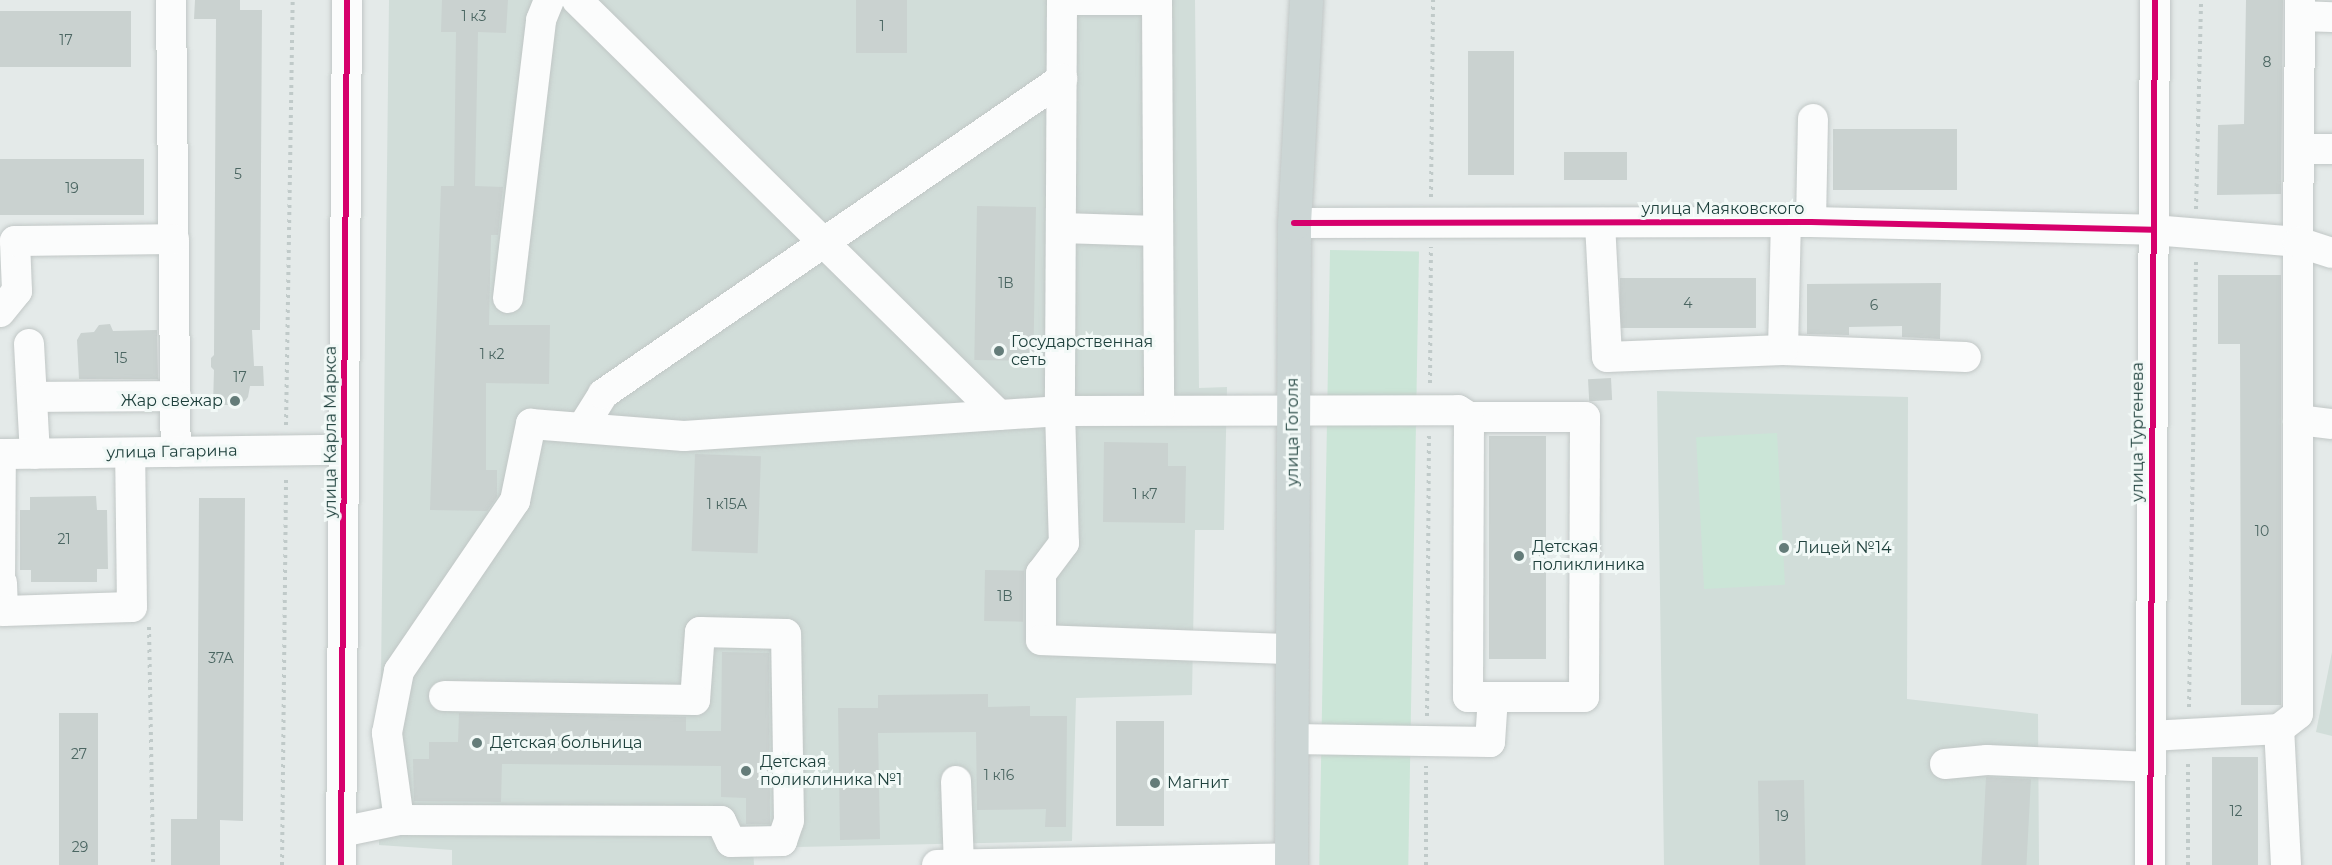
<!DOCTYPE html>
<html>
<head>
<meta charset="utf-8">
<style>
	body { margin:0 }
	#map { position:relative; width:2332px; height:865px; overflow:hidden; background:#e4eae9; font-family:Montserrat,sans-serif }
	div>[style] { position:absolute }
	.built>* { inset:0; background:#d1ddd9 }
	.green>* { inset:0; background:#cbe5d7; transform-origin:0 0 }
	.building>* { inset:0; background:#cad2d0; transform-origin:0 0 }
	.path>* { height:4px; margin-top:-2px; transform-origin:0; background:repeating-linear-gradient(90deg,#c0cac9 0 3px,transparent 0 7.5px) }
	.roads { filter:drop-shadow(0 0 2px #c1c7c6) drop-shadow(0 0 2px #c1c7c6) }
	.minor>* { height:30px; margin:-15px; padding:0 15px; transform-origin:15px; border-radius:15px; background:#fbfcfc }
	.major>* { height:33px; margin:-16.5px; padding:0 16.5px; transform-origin:16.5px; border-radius:16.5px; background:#ccd6d5 }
	.cycleway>* { height:6px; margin:-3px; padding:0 3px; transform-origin:3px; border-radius:3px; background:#d6006c }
	.dots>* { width:16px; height:16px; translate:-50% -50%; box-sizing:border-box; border:3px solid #f2f9f7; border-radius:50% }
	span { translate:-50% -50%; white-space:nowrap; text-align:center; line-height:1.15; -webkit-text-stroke:6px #f2f9f7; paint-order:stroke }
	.number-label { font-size:14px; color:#4b6662 }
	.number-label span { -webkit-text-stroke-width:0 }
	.street-label { font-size:16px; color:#1f413d }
	.poi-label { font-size:16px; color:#1f413d }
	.left { translate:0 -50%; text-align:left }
	.right { translate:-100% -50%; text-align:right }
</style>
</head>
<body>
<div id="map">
	<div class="built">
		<div style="clip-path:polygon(389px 0,1195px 0,1199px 388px,1227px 387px,1224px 530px,1195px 530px,1192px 695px,1076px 698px,1072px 841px,753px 848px,754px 865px,452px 865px,452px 850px,379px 845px)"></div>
		<div style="clip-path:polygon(1657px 391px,1908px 397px,1907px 699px,2038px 714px,2039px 865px,1664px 865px)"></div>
		<div style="clip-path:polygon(2332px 652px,2332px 736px,2316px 732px)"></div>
	</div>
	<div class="green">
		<div style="left:1330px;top:250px;width:89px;height:615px;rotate:1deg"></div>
		<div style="left:1777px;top:433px;width:152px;height:81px;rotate:87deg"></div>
	</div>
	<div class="building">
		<div style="clip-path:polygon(195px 0,240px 0,240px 10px,262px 10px,260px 330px,252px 330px,254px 366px,263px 366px,264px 386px,250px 386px,248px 397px,245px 401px,232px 405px,213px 405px,214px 370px,211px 367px,211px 358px,214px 355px,216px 19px,194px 19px)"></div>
		<div style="clip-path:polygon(442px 0,508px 0,506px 33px,478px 32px,475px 186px,503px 187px,498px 235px,491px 235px,489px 325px,550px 325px,549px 384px,486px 383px,486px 470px,497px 470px,497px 497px,487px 511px,430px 510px,441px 186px,454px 186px,456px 32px,441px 32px)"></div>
		<div style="left:856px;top:0;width:51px;height:53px"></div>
		<div style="clip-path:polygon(2246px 0,2283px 0,2281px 194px,2217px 195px,2218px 125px,2244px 124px)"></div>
		<div style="left:131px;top:11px;width:56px;height:131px;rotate:90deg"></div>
		<div style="left:1468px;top:51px;width:46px;height:124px"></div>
		<div style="left:1833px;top:129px;width:124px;height:61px"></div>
		<div style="left:1564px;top:152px;width:63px;height:28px"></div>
		<div style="left:144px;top:159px;width:56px;height:144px;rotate:90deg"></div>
		<div style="left:977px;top:206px;width:59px;height:154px;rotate:1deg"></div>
		<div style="clip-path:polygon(2218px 275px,2281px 275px,2281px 705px,2241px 705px,2240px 344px,2218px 344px)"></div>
		<div style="left:1620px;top:278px;width:136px;height:50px"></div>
		<div style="clip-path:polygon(1941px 283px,1940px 339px,1902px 337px,1902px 326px,1849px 327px,1849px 335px,1807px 334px,1807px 284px)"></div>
		<div style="clip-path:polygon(110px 324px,113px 331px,157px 330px,158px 379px,79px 379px,77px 340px,81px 333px,94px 332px,99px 325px)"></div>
		<div style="left:1611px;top:378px;width:22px;height:23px;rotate:87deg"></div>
		<div style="left:1489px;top:436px;width:57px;height:223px"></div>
		<div style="clip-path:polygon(1104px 442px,1168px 443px,1168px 466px,1186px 466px,1185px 523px,1103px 522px)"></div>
		<div style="left:695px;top:454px;width:66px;height:97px;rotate:2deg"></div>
		<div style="clip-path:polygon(96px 496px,97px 510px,107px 510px,108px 569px,97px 569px,97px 582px,31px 582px,31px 570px,20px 570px,20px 510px,30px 510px,30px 497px)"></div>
		<div style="clip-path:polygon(199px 498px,245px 498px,243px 821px,220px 820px,220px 865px,171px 865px,171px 819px,197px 819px)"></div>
		<div style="left:985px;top:570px;width:39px;height:51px;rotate:1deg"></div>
		<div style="clip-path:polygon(722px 652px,769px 653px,770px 824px,746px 824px,746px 798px,721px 797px,721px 766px,502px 764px,501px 802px,414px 801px,413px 759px,429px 759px,429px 742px,458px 742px,459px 713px,686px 717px,686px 731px,721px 731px)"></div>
		<div style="clip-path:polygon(988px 694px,988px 707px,1030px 706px,1030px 716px,1067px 716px,1066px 827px,1045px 827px,1046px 809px,977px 810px,976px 732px,878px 733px,880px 839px,840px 840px,838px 708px,878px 708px,878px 695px)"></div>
		<div style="left:59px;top:713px;width:39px;height:152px"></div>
		<div style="left:1116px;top:721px;width:48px;height:105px"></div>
		<div style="left:2212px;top:757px;width:46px;height:108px"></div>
		<div style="left:1986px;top:777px;width:45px;height:88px;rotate:3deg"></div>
		<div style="left:1804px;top:780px;width:85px;height:46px;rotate:89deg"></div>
	</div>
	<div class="path">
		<div style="left:1431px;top:197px;width:197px;rotate:-89.4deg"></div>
		<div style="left:2196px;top:209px;width:209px;rotate:-88.6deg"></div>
		<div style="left:1430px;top:383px;width:136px;rotate:-89.6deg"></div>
		<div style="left:286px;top:425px;width:425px;rotate:-89.1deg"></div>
		<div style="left:149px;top:627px;width:238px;rotate:89deg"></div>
		<div style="left:2189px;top:707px;width:448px;rotate:-89.1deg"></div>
		<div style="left:1427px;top:716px;width:280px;rotate:-89.6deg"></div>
		<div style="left:282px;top:865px;width:390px;rotate:-89.4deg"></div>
		<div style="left:1426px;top:865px;width:99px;rotate:-90deg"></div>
		<div style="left:2188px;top:865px;width:105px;rotate:-90deg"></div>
	</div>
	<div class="roads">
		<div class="minor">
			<div style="left:171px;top:0;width:452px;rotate:89.4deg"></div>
			<div style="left:577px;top:0;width:592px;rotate:44.52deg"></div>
			<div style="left:1062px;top:0;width:411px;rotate:90.3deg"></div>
			<div style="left:1060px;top:411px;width:398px;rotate:-0.1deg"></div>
			<div style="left:1458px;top:410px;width:13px;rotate:32deg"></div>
			<div style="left:1063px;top:0;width:94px"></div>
			<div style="left:1157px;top:0;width:410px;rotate:89.7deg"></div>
			<div style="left:2300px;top:16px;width:32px;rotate:2deg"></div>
			<div style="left:2299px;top:149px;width:33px"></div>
			<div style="left:1811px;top:222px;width:103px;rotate:-88.9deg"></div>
			<div style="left:1294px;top:223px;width:517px;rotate:-0.11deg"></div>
			<div style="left:1811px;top:222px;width:342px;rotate:1.3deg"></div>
			<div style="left:2153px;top:230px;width:145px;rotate:4.7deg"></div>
			<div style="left:2298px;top:242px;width:242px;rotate:-89.5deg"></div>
			<div style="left:1600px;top:223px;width:134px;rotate:87deg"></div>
			<div style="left:1607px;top:357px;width:176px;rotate:-2.3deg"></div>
			<div style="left:1783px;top:350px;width:183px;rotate:2.2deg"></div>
			<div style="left:1061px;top:228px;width:97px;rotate:1.8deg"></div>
			<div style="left:508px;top:298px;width:280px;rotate:-83.2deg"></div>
			<div style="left:541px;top:20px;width:22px;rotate:-68deg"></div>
			<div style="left:0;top:312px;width:27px;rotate:-51deg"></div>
			<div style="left:17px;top:291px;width:50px;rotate:-92.3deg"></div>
			<div style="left:15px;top:241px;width:159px;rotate:-0.7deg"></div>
			<div style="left:29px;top:344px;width:110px;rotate:86.9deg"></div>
			<div style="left:1783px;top:350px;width:128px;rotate:-88.7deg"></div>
			<div style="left:32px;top:397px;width:144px;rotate:-0.4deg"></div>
			<div style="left:1469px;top:417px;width:116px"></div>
			<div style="left:1585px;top:417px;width:280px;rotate:90.2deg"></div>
			<div style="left:1584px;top:697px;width:116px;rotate:180deg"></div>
			<div style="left:1468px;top:697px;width:280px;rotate:-89.8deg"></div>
			<div style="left:2298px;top:420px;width:34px;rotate:7deg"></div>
			<div style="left:582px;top:428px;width:40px;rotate:-58deg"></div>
			<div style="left:603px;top:394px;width:557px;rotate:-34.46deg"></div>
			<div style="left:0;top:454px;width:344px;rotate:-0.7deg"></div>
			<div style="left:0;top:583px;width:129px;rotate:-89.6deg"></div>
			<div style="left:2px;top:583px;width:28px;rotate:88deg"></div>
			<div style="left:3px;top:611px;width:129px;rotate:-1.8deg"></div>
			<div style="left:132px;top:607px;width:154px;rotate:-90.7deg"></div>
			<div style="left:2151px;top:736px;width:128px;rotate:-3.1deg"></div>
			<div style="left:1292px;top:739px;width:198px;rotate:0.9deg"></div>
			<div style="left:1490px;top:742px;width:45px;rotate:-86.2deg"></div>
			<div style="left:1945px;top:764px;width:42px;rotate:-5.4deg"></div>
			<div style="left:1987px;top:760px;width:164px;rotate:2.4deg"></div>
			<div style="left:956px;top:781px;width:84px;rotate:88deg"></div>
			<div style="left:399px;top:820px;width:88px;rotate:-97.9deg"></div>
			<div style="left:387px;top:733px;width:63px;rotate:-79deg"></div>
			<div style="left:399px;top:671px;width:206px;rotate:-55.7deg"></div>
			<div style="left:515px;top:501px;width:79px;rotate:-78.3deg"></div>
			<div style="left:531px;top:424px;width:153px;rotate:4.5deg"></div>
			<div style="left:684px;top:436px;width:377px;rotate:-3.8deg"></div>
			<div style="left:1060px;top:411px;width:132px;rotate:88.3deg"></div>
			<div style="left:1064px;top:543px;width:38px;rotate:127deg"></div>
			<div style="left:1041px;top:573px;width:67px;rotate:90deg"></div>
			<div style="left:1041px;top:640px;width:251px;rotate:2.1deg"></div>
			<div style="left:341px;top:832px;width:59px;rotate:-11.7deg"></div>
			<div style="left:399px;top:820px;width:322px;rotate:0.2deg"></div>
			<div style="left:721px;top:821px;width:23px;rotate:65deg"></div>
			<div style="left:731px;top:842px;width:51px;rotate:-1.1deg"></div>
			<div style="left:782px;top:841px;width:21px;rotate:-71deg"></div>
			<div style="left:789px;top:821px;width:187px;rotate:-90.9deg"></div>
			<div style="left:786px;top:634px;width:86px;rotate:-178.7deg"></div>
			<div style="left:700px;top:632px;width:68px;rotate:94.2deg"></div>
			<div style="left:695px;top:700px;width:251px;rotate:-179.1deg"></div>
			<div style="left:341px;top:865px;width:865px;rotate:-89.6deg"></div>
			<div style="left:937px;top:865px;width:354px;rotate:-1.1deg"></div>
			<div style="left:2150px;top:865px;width:865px;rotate:-89.67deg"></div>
			<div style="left:2286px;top:865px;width:136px;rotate:-92.9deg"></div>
			<div style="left:2279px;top:729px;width:24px;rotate:-38deg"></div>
			<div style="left:2298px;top:714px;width:472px;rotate:-90deg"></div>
			<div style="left:2298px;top:242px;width:36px;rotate:18deg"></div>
		</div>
		<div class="major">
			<div style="left:1291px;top:865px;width:642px;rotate:-89.73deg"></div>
			<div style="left:1294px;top:223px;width:223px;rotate:-86.9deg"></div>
		</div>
	</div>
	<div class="cycleway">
		<div style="left:1294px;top:223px;width:517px;rotate:-0.11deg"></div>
		<div style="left:1811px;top:222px;width:342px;rotate:1.3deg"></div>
		<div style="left:341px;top:865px;width:865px;rotate:-89.6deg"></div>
		<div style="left:2150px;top:865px;width:865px;rotate:-89.67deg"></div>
	</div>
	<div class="dots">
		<div style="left:999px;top:351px;background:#647c79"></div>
		<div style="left:235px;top:401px;background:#647c79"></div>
		<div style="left:1784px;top:548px;background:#647c79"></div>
		<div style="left:1519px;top:556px;background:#647c79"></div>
		<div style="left:477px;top:743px;background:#647c79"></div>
		<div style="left:746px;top:771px;background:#647c79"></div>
		<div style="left:1155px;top:783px;background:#647c79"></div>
	</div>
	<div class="number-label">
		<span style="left:474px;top:16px">1 к3</span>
		<span style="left:882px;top:26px">1</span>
		<span style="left:66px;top:40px">17</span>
		<span style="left:2267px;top:62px">8</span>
		<span style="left:238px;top:174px">5</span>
		<span style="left:72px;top:188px">19</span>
		<span style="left:1006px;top:283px">1В</span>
		<span style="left:1688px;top:303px">4</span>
		<span style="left:1874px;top:305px">6</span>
		<span style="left:492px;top:354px">1 к2</span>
		<span style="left:121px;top:358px">15</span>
		<span style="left:240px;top:377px">17</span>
		<span style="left:1145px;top:494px">1 к7</span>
		<span style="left:727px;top:504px">1 к15А</span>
		<span style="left:2262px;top:531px">10</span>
		<span style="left:64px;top:539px">21</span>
		<span style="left:1005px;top:596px">1В</span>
		<span style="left:221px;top:658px">37А</span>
		<span style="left:79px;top:754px">27</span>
		<span style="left:999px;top:775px">1 к16</span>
		<span style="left:2236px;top:811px">12</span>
		<span style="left:1782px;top:816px">19</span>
		<span style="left:80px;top:847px">29</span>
	</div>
	<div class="street-label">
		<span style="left:1723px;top:209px">улица Маяковского</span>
		<span style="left:331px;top:432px;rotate:-90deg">улица Карла Маркса</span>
		<span style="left:1293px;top:432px;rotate:-90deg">улица Гоголя</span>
		<span style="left:2138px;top:432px;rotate:-90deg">улица Тургенева</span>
		<span style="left:172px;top:452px;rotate:-1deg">улица Гагарина</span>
	</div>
	<div class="poi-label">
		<span class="left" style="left:1011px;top:351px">Государственная<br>сеть</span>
		<span class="right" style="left:223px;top:401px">Жар свежар</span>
		<span class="left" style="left:1532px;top:556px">Детская<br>поликлиника</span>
		<span class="left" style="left:1796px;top:548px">Лицей №14</span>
		<span class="left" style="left:490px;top:743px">Детская больница</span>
		<span class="left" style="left:760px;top:771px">Детская<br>поликлиника №1</span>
		<span class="left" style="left:1167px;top:783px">Магнит</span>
	</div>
</div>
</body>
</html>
